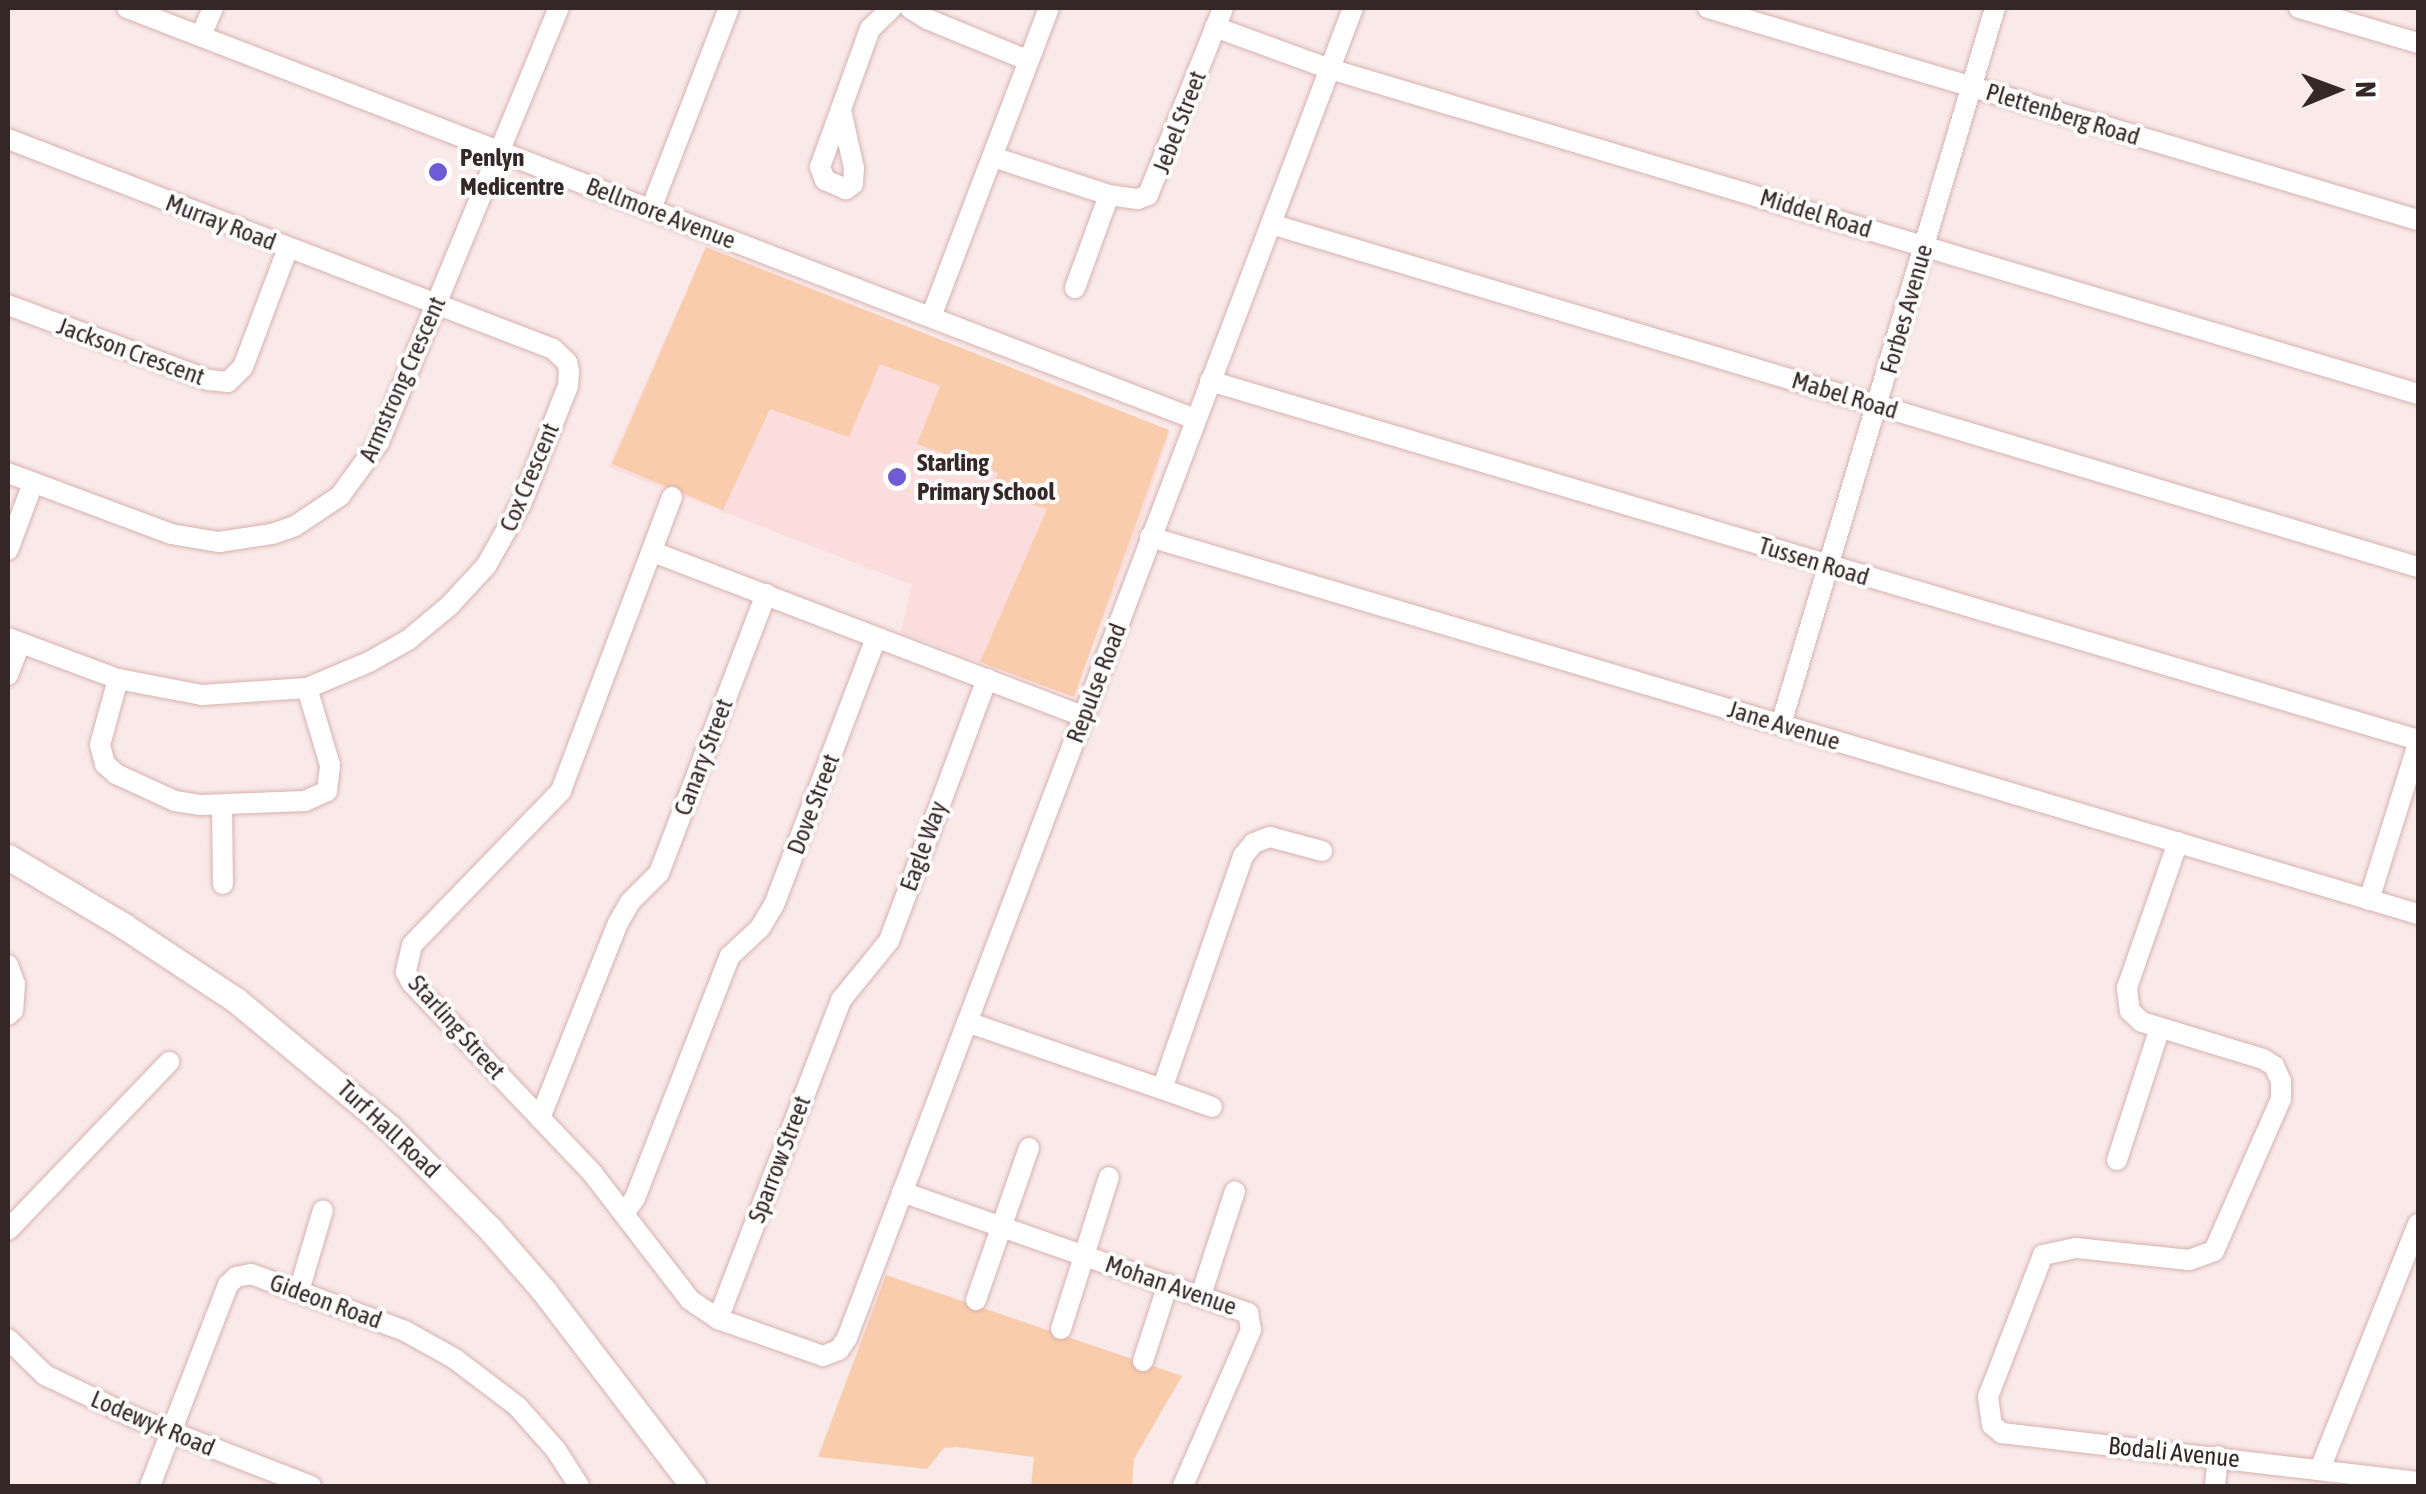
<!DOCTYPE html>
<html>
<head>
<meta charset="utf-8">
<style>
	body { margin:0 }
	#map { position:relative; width:2426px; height:1494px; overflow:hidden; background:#f9eae9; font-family:"Asap Condensed",sans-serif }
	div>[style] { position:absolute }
	.built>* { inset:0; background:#fadddc }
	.green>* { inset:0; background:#f9ccac }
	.roads { filter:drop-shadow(0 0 2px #d7b2b1) drop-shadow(0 0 2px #d7b2b1) }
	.minor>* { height:20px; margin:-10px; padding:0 10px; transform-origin:10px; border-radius:10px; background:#fff }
	.major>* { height:25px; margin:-12.5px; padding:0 12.5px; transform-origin:12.5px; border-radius:12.5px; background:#fff }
	.dots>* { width:28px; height:28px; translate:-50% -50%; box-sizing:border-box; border:5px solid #fff; border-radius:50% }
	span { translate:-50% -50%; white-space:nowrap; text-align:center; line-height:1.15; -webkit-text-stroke:8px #fff; paint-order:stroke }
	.street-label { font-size:25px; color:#352727 }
	.poi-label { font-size:25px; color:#352727; font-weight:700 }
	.left { translate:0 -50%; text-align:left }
	.frame { position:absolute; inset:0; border:10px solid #352727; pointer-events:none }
	.north { position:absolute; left:2286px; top:40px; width:100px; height:100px; -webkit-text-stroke:8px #fff; paint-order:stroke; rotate:89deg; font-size:28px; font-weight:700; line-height:40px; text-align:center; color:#352727 }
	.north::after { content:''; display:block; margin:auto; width:35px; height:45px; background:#352727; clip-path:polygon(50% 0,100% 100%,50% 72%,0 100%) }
</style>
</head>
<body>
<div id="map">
	<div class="built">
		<div style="clip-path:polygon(706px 247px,1170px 432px,1137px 533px,1073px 697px,901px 632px,912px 585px,608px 467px)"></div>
	</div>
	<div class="green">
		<div style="clip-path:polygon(706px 247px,1169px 430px,1074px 697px,980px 662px,1047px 509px,991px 492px,998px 473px,917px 444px,940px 386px,880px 364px,849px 437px,770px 409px,723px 510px,612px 464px)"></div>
		<div style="clip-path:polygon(886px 1275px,1182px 1376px,1134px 1459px,1132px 1486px,1031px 1486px,1034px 1457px,957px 1447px,944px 1448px,927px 1469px,818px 1457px)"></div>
	</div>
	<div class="roads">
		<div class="minor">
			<div style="left:127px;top:8px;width:1144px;rotate:21.05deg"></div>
			<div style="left:910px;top:8px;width:20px;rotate:33deg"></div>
			<div style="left:927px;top:19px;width:108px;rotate:22.3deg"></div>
			<div style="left:1708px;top:8px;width:741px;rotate:16.63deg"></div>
			<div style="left:2299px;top:8px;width:124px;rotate:16.4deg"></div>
			<div style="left:1215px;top:27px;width:122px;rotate:20.1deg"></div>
			<div style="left:1330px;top:69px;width:1136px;rotate:16.63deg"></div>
			<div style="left:201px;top:36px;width:30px;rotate:-67deg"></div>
			<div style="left:841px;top:110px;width:59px;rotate:77.4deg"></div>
			<div style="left:854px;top:168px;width:16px;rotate:94deg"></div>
			<div style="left:853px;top:184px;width:9px;rotate:144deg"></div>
			<div style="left:846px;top:189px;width:23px;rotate:-157deg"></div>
			<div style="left:825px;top:180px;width:14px;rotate:-111deg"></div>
			<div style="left:820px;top:167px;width:147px;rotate:-70.1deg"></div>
			<div style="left:870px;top:29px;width:30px;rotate:-44deg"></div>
			<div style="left:8px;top:139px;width:584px;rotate:21.07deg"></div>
			<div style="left:553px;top:349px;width:19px;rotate:43deg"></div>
			<div style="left:567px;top:362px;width:9px;rotate:77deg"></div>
			<div style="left:569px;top:371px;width:15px;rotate:94deg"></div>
			<div style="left:568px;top:386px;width:127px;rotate:111.7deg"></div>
			<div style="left:521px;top:504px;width:71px;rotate:119.4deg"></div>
			<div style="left:486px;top:566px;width:54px;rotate:132.8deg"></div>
			<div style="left:449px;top:606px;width:53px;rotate:140.3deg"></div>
			<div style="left:408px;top:640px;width:45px;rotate:150.6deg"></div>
			<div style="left:369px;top:662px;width:67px;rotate:157.2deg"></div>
			<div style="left:307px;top:688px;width:105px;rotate:176.2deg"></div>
			<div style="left:202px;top:695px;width:86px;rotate:-169.2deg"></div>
			<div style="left:118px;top:679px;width:117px;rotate:-159.6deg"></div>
			<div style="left:993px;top:157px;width:122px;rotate:18.1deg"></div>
			<div style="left:1109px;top:195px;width:29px;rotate:8deg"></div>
			<div style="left:1138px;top:199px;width:11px;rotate:-22deg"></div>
			<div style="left:1148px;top:195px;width:201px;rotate:-68.1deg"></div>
			<div style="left:651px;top:209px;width:216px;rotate:-68.8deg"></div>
			<div style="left:1271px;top:224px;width:1197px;rotate:16.65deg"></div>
			<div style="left:1075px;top:288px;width:99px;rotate:-69.9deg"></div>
			<div style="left:8px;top:305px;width:215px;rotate:20.5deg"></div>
			<div style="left:209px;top:380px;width:19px;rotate:6deg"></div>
			<div style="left:228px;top:382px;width:21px;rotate:-45deg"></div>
			<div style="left:243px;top:367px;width:127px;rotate:-69.3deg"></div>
			<div style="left:931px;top:317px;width:331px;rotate:-69.1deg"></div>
			<div style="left:1210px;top:381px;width:1260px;rotate:16.55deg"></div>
			<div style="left:8px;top:473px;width:174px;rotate:20.5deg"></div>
			<div style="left:171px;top:534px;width:49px;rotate:9.5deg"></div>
			<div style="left:219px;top:542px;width:54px;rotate:-8.6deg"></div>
			<div style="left:272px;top:534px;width:24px;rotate:-19deg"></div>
			<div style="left:295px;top:526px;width:54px;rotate:-33.7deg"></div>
			<div style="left:340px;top:496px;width:67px;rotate:-54.2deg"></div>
			<div style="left:379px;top:442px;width:470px;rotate:-67.5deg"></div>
			<div style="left:672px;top:497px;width:314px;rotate:110.7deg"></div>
			<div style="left:561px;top:791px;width:214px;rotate:134.1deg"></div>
			<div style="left:412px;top:945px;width:28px;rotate:103deg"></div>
			<div style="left:406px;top:972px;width:11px;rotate:63deg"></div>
			<div style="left:411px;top:982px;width:265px;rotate:46.5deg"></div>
			<div style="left:593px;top:1174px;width:159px;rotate:52.4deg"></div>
			<div style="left:690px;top:1300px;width:34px;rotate:34deg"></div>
			<div style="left:718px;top:1319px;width:111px;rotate:19.4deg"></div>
			<div style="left:823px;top:1356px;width:17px;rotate:-21deg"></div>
			<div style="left:839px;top:1350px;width:14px;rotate:-56deg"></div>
			<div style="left:847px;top:1338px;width:1423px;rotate:-69.17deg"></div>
			<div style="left:1150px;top:537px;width:1323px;rotate:16.56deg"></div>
			<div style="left:8px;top:550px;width:72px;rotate:-69.5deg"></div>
			<div style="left:653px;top:552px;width:462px;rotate:20.9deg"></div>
			<div style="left:8px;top:675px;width:33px;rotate:-69deg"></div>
			<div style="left:118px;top:679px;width:68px;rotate:105.3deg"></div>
			<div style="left:100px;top:745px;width:20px;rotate:75deg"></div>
			<div style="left:105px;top:764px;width:15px;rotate:42deg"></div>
			<div style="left:116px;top:774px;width:65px;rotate:24.6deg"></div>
			<div style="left:175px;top:801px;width:26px;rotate:9deg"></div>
			<div style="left:201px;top:805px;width:104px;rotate:-2.2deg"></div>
			<div style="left:305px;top:801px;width:24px;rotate:-24deg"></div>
			<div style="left:327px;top:791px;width:26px;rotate:-83deg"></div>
			<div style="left:330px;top:765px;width:80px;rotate:-106.6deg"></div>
			<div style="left:1781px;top:724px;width:747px;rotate:-73.36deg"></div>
			<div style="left:222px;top:805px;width:79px;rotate:89.3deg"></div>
			<div style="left:2178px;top:842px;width:155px;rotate:109.3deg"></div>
			<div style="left:2127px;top:988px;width:23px;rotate:83deg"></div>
			<div style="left:2130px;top:1011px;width:16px;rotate:43deg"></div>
			<div style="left:2142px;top:1022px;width:127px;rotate:17deg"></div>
			<div style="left:2263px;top:1059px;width:13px;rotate:32deg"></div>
			<div style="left:2274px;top:1066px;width:17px;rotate:65deg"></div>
			<div style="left:2281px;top:1081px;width:18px;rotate:90deg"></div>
			<div style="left:2281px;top:1099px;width:166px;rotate:113.8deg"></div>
			<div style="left:2214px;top:1251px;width:27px;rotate:160deg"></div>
			<div style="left:2189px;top:1260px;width:114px;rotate:-173.9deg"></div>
			<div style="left:2076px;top:1248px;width:34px;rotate:168deg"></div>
			<div style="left:2043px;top:1255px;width:152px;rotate:111.2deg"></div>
			<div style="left:1988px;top:1397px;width:28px;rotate:82deg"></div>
			<div style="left:1992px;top:1425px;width:13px;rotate:39deg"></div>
			<div style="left:2002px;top:1433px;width:419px;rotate:6.7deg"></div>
			<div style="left:2369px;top:900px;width:164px;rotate:-72.6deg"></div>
			<div style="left:8px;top:965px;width:20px;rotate:70deg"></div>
			<div style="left:15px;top:984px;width:26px;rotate:94deg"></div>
			<div style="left:13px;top:1010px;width:7px;rotate:135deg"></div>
			<div style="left:967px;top:1022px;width:206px;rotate:19deg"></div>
			<div style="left:1162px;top:1089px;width:247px;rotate:-70.8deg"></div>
			<div style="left:1243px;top:856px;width:17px;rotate:-50deg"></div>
			<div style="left:1254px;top:843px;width:17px;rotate:-21deg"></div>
			<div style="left:1270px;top:837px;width:54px;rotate:15.1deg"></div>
			<div style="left:1162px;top:1089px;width:53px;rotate:19.8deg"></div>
			<div style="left:540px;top:1118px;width:210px;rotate:-68.2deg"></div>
			<div style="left:618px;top:923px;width:24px;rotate:-60deg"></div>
			<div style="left:630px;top:902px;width:41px;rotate:-45deg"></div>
			<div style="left:659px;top:873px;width:299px;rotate:-69deg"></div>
			<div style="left:2117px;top:1160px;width:139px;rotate:-72deg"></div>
			<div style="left:902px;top:1192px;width:367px;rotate:19.3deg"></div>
			<div style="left:1248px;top:1313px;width:17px;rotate:80deg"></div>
			<div style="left:1251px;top:1330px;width:170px;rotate:113.6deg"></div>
			<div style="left:625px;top:1212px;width:17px;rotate:-54deg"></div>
			<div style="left:635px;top:1198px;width:260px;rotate:-68.6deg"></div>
			<div style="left:730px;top:956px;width:41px;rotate:-43deg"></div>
			<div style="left:760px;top:928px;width:27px;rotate:-59deg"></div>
			<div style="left:774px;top:905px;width:286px;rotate:-69.1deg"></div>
			<div style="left:8px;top:1230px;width:233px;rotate:-46.2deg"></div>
			<div style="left:299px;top:1291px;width:84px;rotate:-73.5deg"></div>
			<div style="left:1201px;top:1295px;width:109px;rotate:-71.9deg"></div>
			<div style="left:976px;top:1300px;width:161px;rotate:-70.8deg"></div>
			<div style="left:718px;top:1319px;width:342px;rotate:-68.9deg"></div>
			<div style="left:841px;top:1000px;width:76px;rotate:-50.9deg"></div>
			<div style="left:889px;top:941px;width:280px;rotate:-69.5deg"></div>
			<div style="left:1061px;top:1329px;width:159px;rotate:-72.5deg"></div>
			<div style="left:8px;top:1339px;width:52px;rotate:44.2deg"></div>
			<div style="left:45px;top:1375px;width:98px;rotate:25.5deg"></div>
			<div style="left:133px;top:1417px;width:191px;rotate:21.2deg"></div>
			<div style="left:1143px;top:1361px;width:81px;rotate:-72deg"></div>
			<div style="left:2320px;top:1469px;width:264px;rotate:-68.2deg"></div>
			<div style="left:150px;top:1486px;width:216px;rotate:-68.8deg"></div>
			<div style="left:228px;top:1285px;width:11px;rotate:-45deg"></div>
			<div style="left:236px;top:1277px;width:15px;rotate:-11deg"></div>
			<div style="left:251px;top:1274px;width:164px;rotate:20.3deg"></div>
			<div style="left:405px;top:1331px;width:57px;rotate:29.2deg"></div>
			<div style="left:455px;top:1359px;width:78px;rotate:37.2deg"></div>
			<div style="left:517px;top:1406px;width:59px;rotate:48.4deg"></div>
			<div style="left:556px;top:1450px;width:43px;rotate:57.4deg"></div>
			<div style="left:2215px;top:1486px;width:30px;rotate:-84deg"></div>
		</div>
		<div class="major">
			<div style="left:8px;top:857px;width:135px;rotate:30.7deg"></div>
			<div style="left:124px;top:926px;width:134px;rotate:33.5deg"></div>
			<div style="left:236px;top:1000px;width:199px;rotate:39.7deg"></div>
			<div style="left:389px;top:1127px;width:144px;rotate:45.3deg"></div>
			<div style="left:490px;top:1229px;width:82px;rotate:48.9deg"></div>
			<div style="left:544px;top:1291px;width:245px;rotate:52.6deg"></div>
		</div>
	</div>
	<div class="dots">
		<div style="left:438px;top:172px;background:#6e5cd6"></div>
		<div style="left:897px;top:477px;background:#6e5cd6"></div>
	</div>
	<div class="street-label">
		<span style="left:2063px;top:114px;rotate:17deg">Plettenberg Road</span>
		<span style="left:1179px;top:122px;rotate:-69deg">Jebel Street</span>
		<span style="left:661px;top:213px;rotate:21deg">Bellmore Avenue</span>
		<span style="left:1816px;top:213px;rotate:17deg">Middel Road</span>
		<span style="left:221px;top:222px;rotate:21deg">Murray Road</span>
		<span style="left:1906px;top:309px;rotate:-74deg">Forbes Avenue</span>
		<span style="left:131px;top:351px;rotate:20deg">Jackson Crescent</span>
		<span style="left:402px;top:379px;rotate:-66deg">Armstrong Crescent</span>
		<span style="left:1845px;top:395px;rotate:17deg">Mabel Road</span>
		<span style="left:529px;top:477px;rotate:-67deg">Cox Crescent</span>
		<span style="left:1814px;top:561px;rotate:17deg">Tussen Road</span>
		<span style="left:1096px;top:683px;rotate:-69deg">Repulse Road</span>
		<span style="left:1784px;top:725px;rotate:17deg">Jane Avenue</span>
		<span style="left:703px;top:757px;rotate:-69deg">Canary Street</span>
		<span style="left:813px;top:804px;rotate:-69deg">Dove Street</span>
		<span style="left:923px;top:846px;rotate:-70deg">Eagle Way</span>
		<span style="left:457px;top:1027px;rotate:48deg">Starling Street</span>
		<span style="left:389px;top:1129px;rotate:43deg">Turf Hall Road</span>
		<span style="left:779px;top:1159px;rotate:-69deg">Sparrow Street</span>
		<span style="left:1171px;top:1285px;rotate:19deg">Mohan Avenue</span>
		<span style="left:326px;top:1301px;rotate:20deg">Gideon Road</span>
		<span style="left:153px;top:1423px;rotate:23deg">Lodewyk Road</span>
		<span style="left:2174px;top:1452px;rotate:6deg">Bodali Avenue</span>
	</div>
	<div class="poi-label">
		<span class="left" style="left:460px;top:172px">Penlyn<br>Medicentre</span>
		<span class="left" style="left:917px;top:477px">Starling<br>Primary School</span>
	</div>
	<div class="frame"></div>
	<div class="north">N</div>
</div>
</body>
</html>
